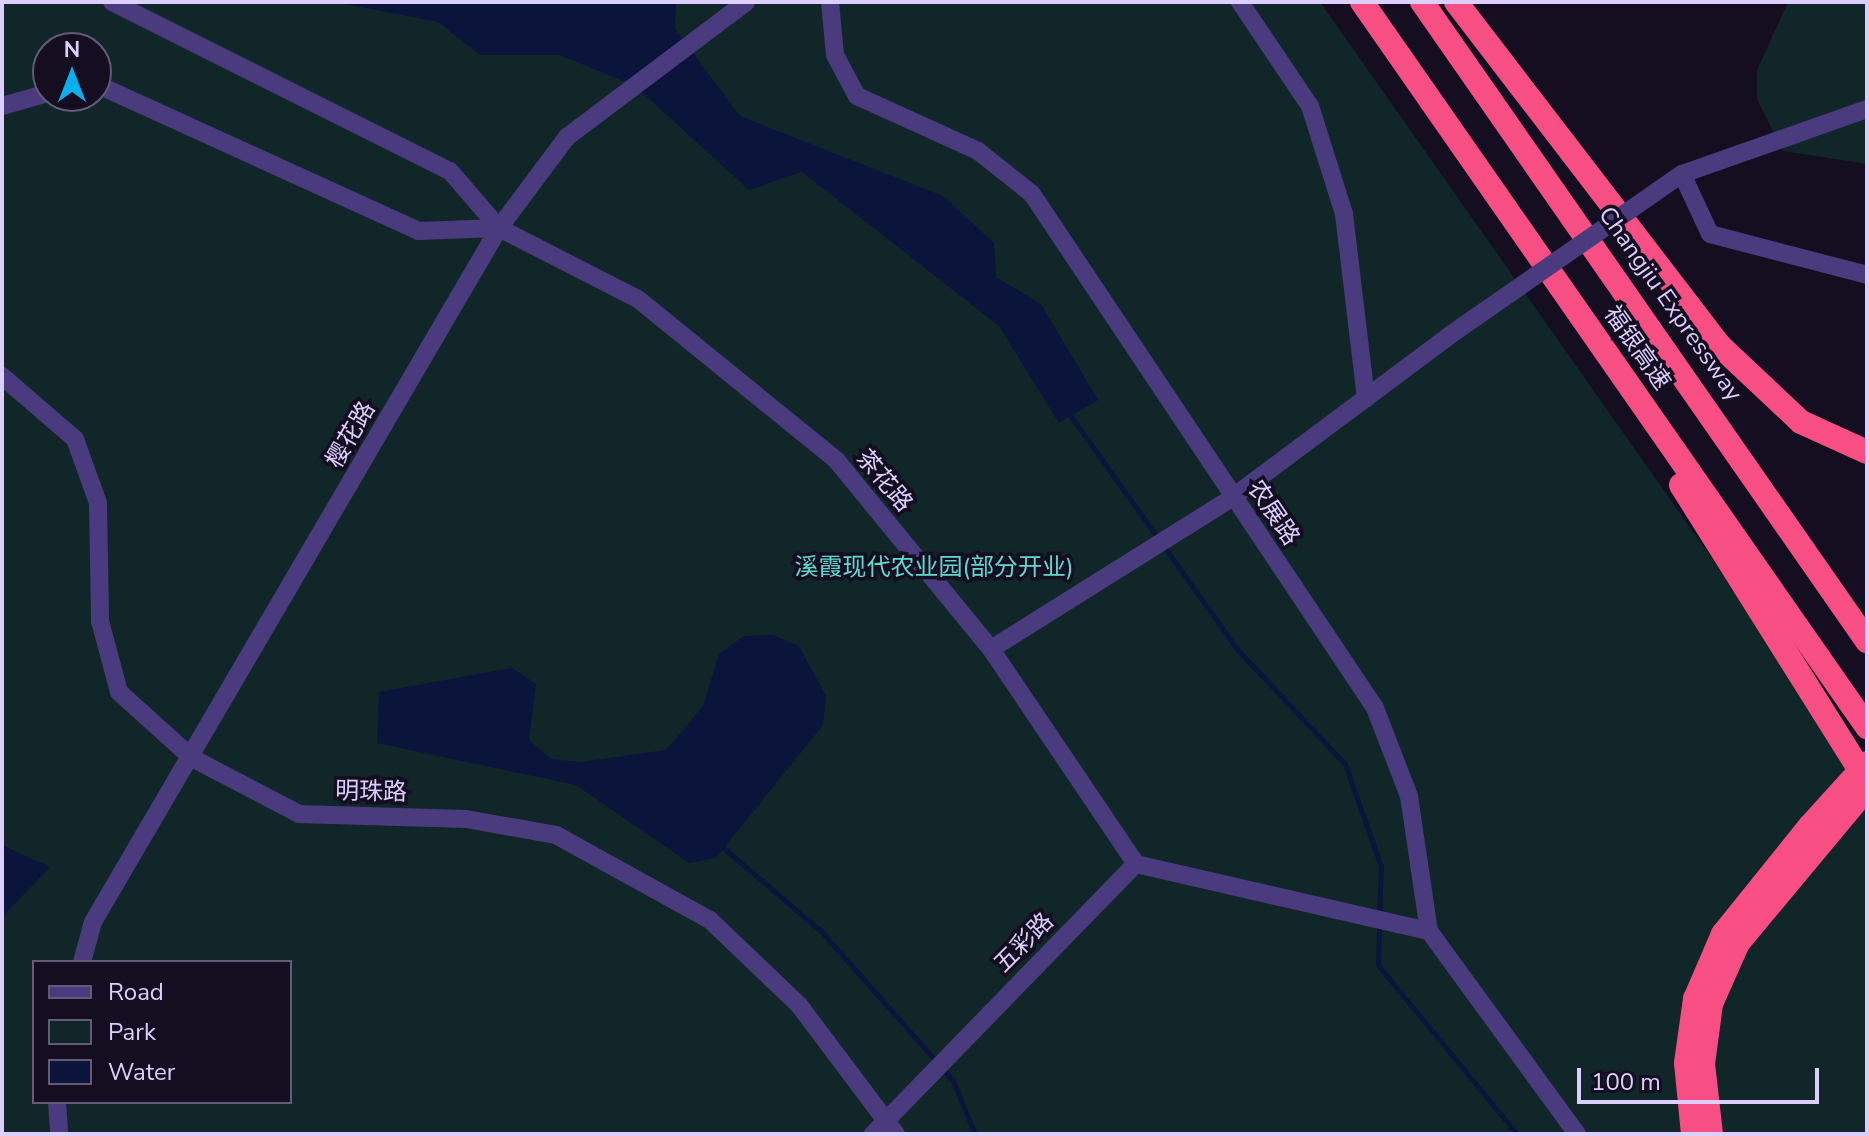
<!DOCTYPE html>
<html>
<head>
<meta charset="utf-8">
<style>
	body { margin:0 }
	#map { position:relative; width:1869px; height:1136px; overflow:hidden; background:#140e20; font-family:"Nunito Sans","Noto Sans SC",sans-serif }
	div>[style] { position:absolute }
	.green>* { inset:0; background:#112629 }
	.water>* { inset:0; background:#0b143b }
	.stream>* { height:5px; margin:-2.5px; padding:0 2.5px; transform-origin:2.5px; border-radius:2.5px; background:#0b143b }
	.minor>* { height:18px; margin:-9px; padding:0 9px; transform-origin:9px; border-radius:9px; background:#493b7d }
	.highway>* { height:24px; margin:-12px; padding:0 12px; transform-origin:12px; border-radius:12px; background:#f74f83 }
	.minor-bridge>* { height:18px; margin:-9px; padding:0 9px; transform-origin:9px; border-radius:9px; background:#493b7d }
	.highway-bridge>* { height:24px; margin:-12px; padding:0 12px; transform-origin:12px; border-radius:12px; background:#f74f83 }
	span { translate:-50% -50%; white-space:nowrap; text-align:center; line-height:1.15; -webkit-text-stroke:7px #140e20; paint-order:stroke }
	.street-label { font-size:24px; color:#dccffd }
	.park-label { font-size:24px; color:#5ed9d0 }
	.frame { position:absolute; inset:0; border:4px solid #dccffd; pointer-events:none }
	.legend { position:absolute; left:32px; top:960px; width:260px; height:144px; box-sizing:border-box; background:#140e20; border:2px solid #645b78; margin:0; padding:10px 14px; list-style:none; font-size:24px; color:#dccffd }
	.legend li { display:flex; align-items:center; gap:16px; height:40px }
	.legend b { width:40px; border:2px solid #645b78 }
	.north { position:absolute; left:32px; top:32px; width:80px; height:80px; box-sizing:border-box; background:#140e20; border:2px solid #645b78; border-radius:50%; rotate:0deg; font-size:22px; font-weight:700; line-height:32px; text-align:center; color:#dccffd }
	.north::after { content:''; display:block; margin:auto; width:28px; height:36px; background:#0aafed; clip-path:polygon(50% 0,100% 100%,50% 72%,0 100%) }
	.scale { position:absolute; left:1577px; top:1068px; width:242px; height:36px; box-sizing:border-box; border:4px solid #dccffd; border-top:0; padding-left:10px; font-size:24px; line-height:28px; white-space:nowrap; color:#dccffd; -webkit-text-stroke:6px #140e20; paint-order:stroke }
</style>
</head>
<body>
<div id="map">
	<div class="green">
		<div style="clip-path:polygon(evenodd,2px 2px,1320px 2px,1867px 779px,1867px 1134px,2px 1134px,2px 2px,48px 48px,96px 48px,96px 96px,48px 96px,48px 48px,2px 2px,34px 962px,290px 962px,290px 1102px,34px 1102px,34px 962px)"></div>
		<div style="clip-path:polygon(1788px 2px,1867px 2px,1867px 164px,1783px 151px,1757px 99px,1757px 70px)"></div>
	</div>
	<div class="water">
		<div style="clip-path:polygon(335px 2px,676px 2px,675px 29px,740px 116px,943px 196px,994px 243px,996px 277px,1041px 304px,1098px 400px,1059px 423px,999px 326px,802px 172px,749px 190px,635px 86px,560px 55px,480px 55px,438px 22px)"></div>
		<div style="clip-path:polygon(773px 635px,799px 646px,826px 696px,823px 725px,716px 858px,689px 863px,576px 785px,377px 743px,379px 692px,512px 668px,536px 684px,529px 740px,551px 759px,581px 762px,666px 750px,703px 706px,719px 654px,744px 636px)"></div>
		<div style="clip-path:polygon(2px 845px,50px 867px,2px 917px)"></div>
	</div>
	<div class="stream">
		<div style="left:1068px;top:412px;width:291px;rotate:54.5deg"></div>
		<div style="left:1237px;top:649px;width:158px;rotate:46.8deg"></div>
		<div style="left:1345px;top:764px;width:108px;rotate:70.6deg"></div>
		<div style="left:1381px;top:866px;width:49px;rotate:92.3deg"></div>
		<div style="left:719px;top:844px;width:134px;rotate:40.5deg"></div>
		<div style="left:821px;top:931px;width:198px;rotate:48.5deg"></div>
		<div style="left:952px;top:1079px;width:60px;rotate:67.3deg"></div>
		<div style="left:1379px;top:925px;width:40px;rotate:91.4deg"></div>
		<div style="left:1378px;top:965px;width:219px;rotate:50.6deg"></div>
	</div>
	<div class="minor">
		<div style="left:112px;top:2px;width:378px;rotate:26.6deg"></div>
		<div style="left:450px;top:171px;width:75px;rotate:49.3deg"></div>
		<div style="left:499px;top:228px;width:156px;rotate:27.1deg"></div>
		<div style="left:638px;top:299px;width:257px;rotate:39.1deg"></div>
		<div style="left:837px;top:461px;width:243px;rotate:50.7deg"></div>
		<div style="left:991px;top:649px;width:259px;rotate:56deg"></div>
		<div style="left:830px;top:2px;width:53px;rotate:84.6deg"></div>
		<div style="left:835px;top:55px;width:47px;rotate:61.8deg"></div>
		<div style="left:857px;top:96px;width:133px;rotate:24.4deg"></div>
		<div style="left:978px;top:151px;width:69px;rotate:38.5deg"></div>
		<div style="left:1032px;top:194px;width:618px;rotate:56.28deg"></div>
		<div style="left:1375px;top:708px;width:94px;rotate:68.9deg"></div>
		<div style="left:1409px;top:796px;width:136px;rotate:81.6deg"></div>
		<div style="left:1429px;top:931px;width:251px;rotate:53.9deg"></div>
		<div style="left:1240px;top:2px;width:125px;rotate:56.1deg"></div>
		<div style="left:1310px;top:106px;width:113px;rotate:72.5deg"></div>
		<div style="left:1344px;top:214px;width:186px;rotate:83.2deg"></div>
		<div style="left:96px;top:84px;width:354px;rotate:24.5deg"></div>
		<div style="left:418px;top:231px;width:81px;rotate:-2.1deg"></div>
		<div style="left:2px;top:106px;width:48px;rotate:-15.8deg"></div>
		<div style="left:1867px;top:109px;width:196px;rotate:160.6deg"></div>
		<div style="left:1682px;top:174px;width:66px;rotate:65deg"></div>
		<div style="left:1710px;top:234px;width:162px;rotate:14.6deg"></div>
		<div style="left:2px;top:376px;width:96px;rotate:40.8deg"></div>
		<div style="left:75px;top:439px;width:68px;rotate:70.2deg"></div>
		<div style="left:98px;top:503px;width:118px;rotate:89deg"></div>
		<div style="left:100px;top:621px;width:73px;rotate:75deg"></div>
		<div style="left:119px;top:692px;width:98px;rotate:42.1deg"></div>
		<div style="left:192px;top:758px;width:121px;rotate:27.6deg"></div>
		<div style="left:299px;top:814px;width:167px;rotate:1.7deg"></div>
		<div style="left:466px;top:819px;width:91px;rotate:10.1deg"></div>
		<div style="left:556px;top:835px;width:176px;rotate:28.9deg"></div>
		<div style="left:710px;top:920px;width:123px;rotate:43.7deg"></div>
		<div style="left:799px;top:1005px;width:161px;rotate:53.1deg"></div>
		<div style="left:991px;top:649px;width:286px;rotate:-32.1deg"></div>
		<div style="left:1233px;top:497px;width:271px;rotate:-36.7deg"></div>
		<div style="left:1136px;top:864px;width:301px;rotate:12.9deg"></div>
		<div style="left:82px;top:962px;width:41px;rotate:-74.6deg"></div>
		<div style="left:93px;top:922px;width:804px;rotate:-59.67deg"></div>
		<div style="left:499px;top:228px;width:114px;rotate:-53.2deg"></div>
		<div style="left:567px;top:137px;width:224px;rotate:-37deg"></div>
		<div style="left:57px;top:1102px;width:32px;rotate:86deg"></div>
		<div style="left:873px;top:1134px;width:377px;rotate:-45.8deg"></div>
	</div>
	<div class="highway">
		<div style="left:1362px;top:2px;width:884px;rotate:55.14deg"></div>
		<div style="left:1422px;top:2px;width:779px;rotate:55.15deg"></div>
		<div style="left:1456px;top:2px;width:432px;rotate:52.5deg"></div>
		<div style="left:1719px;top:345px;width:112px;rotate:43.2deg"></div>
		<div style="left:1801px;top:422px;width:72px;rotate:24.4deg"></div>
		<div style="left:1681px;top:485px;width:350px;rotate:57.9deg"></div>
		<div style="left:1693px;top:1134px;width:71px;rotate:-95.6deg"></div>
		<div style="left:1686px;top:1063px;width:65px;rotate:-82deg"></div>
		<div style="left:1695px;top:999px;width:71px;rotate:-66.7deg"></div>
		<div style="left:1723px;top:934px;width:137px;rotate:-51.2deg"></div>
		<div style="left:1711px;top:1134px;width:70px;rotate:-96.5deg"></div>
		<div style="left:1703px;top:1064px;width:61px;rotate:-82.4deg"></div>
		<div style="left:1711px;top:1004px;width:67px;rotate:-66.1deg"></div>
		<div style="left:1738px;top:943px;width:202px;rotate:-50.2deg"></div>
	</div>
	<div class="minor-bridge">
		<div style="left:1450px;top:335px;width:282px;rotate:-34.8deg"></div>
	</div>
	<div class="highway-bridge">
		<div style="left:1809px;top:827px;width:86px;rotate:-47.8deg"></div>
	</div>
	<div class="street-label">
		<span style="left:1670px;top:304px;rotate:55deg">Changjiu Expressway</span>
		<span style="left:1637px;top:348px;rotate:55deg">福银高速</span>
		<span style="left:351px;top:435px;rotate:-60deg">樱花路</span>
		<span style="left:884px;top:481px;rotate:50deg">茶花路</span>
		<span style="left:1273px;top:513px;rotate:56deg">农展路</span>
		<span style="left:371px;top:792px;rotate:1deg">明珠路</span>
		<span style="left:1024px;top:943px;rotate:-45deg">五彩路</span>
	</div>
	<div class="park-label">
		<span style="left:934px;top:568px">溪霞现代农业园(部分开业)</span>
	</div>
	<div class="frame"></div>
	<ul class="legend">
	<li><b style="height:10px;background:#493b7d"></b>Road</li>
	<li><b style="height:22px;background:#112629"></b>Park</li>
	<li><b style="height:22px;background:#0b143b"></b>Water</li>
	</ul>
	<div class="north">N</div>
	<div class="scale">100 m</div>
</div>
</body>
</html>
